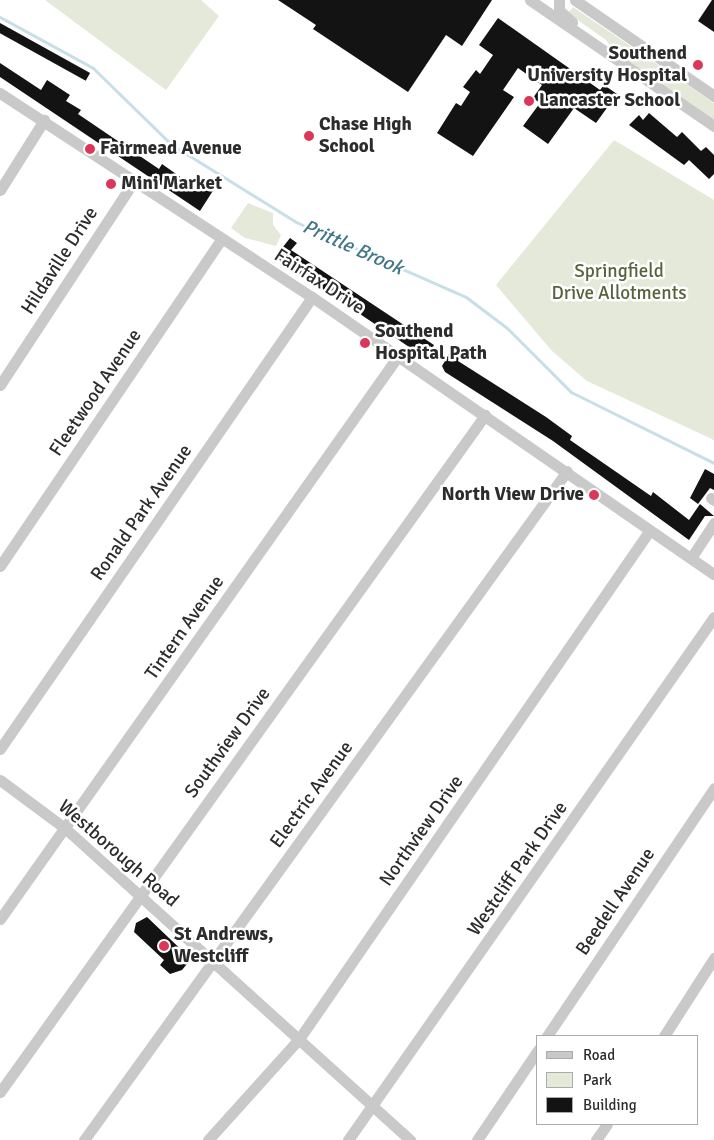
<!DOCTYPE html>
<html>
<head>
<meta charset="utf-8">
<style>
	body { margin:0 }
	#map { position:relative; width:714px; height:1140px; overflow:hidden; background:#fff; font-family:Signika,sans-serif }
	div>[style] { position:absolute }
	.green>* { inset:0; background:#e4e9da }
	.stream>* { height:3px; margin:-1.5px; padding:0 1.5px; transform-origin:1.5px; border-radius:1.5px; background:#c7e0e8 }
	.building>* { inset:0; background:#131313; transform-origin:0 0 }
	.minor>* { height:11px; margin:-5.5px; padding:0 5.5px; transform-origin:5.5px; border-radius:5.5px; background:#c9c9c9 }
	.dots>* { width:14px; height:14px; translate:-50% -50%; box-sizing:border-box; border:2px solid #fff; border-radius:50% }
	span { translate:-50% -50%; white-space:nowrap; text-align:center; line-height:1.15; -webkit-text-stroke:5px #fff; paint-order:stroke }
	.poi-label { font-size:19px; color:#2c2c2c; font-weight:700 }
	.right { translate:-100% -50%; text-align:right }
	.left { translate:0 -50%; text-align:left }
	.street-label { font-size:19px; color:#2c2c2c }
	.park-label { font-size:19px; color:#55643d }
	.water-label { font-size:20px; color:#407688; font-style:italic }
	.legend { position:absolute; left:536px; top:1035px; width:162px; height:90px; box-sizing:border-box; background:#fff; border:1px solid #ababab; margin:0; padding:6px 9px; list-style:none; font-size:15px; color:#2c2c2c }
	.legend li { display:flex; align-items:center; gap:10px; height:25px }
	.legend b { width:25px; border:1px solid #ababab }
</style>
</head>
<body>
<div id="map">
	<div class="green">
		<div style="clip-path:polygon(45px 0,201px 0,219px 16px,166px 90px)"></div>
		<div style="clip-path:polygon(573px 7px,714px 103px,714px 120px,617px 56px,606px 40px,568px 13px)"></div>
		<div style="clip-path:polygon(614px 140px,714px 200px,714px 440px,587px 381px,552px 351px,496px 285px)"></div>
		<div style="clip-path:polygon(248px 203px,273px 213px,273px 225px,281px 235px,276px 246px,245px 238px,231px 228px)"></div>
	</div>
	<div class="stream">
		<div style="left:0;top:17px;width:106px;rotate:28.7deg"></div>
		<div style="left:93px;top:68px;width:110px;rotate:44.3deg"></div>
		<div style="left:172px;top:145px;width:146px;rotate:31.8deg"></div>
		<div style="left:296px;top:222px;width:186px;rotate:23.8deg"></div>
		<div style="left:466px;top:297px;width:51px;rotate:37.1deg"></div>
		<div style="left:507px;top:328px;width:91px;rotate:45deg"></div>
		<div style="left:571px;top:392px;width:160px;rotate:26.4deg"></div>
	</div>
	<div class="building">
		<div style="clip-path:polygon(278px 0,492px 0,462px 46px,446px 35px,408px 92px,313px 29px,316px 25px)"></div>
		<div style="clip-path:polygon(712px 0,714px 0,714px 32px,698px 21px)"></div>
		<div style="clip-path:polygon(498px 18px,600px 90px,604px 85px,617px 94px,596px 123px,574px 108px,548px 144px,523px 126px,540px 103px,533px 98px,542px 85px,518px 68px,503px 90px,514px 97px,473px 156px,437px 133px,456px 103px,461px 106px,470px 92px,463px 87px,476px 70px,480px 74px,493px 55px,479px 45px)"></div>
		<div style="left:0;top:23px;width:103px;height:9px;rotate:29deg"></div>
		<div style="clip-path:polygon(0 63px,41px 90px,47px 80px,70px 95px,66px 101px,81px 110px,78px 114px,159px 169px,162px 164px,196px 188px,203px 178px,216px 186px,200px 211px,0 77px)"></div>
		<div style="clip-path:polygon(649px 113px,677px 137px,682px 132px,701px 151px,706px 147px,714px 155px,714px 174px,709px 179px,689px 160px,684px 165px,629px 125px,639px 115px,643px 120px)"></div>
		<div style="clip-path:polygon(290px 238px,297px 243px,291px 250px,434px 345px,427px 359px,275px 257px)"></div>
		<div style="clip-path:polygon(452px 349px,460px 353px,458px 361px,546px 417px,572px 436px,570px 440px,651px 496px,653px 492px,689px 520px,700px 504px,714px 516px,705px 516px,689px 540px,553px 441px,445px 372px,442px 366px)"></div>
		<div style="clip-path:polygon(705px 469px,714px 474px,714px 490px,710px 488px,698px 504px,690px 498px)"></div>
		<div style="clip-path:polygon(147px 917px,191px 959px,182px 970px,170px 974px,160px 965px,164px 960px,134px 932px,136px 923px)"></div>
	</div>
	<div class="minor">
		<div style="left:530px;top:0;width:223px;rotate:34.4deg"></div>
		<div style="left:559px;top:0;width:10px;rotate:90deg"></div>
		<div style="left:559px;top:10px;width:18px;rotate:43deg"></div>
		<div style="left:575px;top:0;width:169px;rotate:34.6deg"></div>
		<div style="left:0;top:93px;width:373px;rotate:33.2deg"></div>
		<div style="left:312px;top:297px;width:488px;rotate:34.6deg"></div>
		<div style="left:0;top:190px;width:83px;rotate:-57.8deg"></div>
		<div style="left:0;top:385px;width:244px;rotate:-56.7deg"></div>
		<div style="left:711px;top:498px;width:4px;rotate:34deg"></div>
		<div style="left:691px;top:558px;width:42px;rotate:-56.7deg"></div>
		<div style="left:0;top:566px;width:394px;rotate:-55.9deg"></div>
		<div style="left:0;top:749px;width:549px;rotate:-55.38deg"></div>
		<div style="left:0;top:780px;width:82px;rotate:36.6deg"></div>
		<div style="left:66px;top:829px;width:464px;rotate:42.1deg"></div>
		<div style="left:0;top:919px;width:689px;rotate:-54.74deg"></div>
		<div style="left:547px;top:1036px;width:299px;rotate:-56deg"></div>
		<div style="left:664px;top:1036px;width:93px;rotate:-57.3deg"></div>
		<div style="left:0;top:1092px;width:833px;rotate:-54.38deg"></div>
		<div style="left:84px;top:1140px;width:825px;rotate:-54.17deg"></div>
		<div style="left:208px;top:1140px;width:136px;rotate:-48deg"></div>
		<div style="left:299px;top:1039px;width:618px;rotate:-55.41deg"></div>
		<div style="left:348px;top:1140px;width:638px;rotate:-55.02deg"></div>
		<div style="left:477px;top:1140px;width:109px;rotate:-55.9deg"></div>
		<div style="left:596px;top:1140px;width:19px;rotate:-55deg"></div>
	</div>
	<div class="dots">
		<div style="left:698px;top:65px;background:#da3759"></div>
		<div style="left:529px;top:101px;background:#da3759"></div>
		<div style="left:309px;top:136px;background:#da3759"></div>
		<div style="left:90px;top:149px;background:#da3759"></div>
		<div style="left:111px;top:184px;background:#da3759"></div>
		<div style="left:365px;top:343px;background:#da3759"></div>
		<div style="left:594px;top:495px;background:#da3759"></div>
		<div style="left:164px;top:946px;background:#da3759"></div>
	</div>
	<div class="poi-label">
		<span class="right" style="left:687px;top:65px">Southend<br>University Hospital</span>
		<span class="left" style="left:539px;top:101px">Lancaster School</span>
		<span class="left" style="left:319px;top:136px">Chase High<br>School</span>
		<span class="left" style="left:100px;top:149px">Fairmead Avenue</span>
		<span class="left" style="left:121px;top:184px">Mini Market</span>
		<span class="left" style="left:375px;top:343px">Southend<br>Hospital Path</span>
		<span class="right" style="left:584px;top:495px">North View Drive</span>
		<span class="left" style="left:174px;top:946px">St Andrews,<br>Westcliff</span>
	</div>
	<div class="street-label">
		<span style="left:60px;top:261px;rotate:-57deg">Hildaville Drive</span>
		<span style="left:319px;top:282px;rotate:33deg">Fairfax Drive</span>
		<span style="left:96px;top:393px;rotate:-56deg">Fleetwood Avenue</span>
		<span style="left:142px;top:513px;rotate:-55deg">Ronald Park Avenue</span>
		<span style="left:185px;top:628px;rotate:-55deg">Tintern Avenue</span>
		<span style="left:228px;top:743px;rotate:-54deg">Southview Drive</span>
		<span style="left:312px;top:795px;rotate:-54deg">Electric Avenue</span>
		<span style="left:422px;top:831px;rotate:-55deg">Northview Drive</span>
		<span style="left:118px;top:854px;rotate:41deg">Westborough Road</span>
		<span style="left:518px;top:869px;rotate:-55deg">Westcliff Park Drive</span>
		<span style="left:616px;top:902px;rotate:-56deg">Beedell Avenue</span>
	</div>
	<div class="park-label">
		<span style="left:619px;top:283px">Springfield<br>Drive Allotments</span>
	</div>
	<div class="water-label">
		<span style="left:353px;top:247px;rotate:24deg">Prittle Brook</span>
	</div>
	<ul class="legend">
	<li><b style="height:6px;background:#c9c9c9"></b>Road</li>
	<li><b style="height:14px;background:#e4e9da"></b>Park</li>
	<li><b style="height:14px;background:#131313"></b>Building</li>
	</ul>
</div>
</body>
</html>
